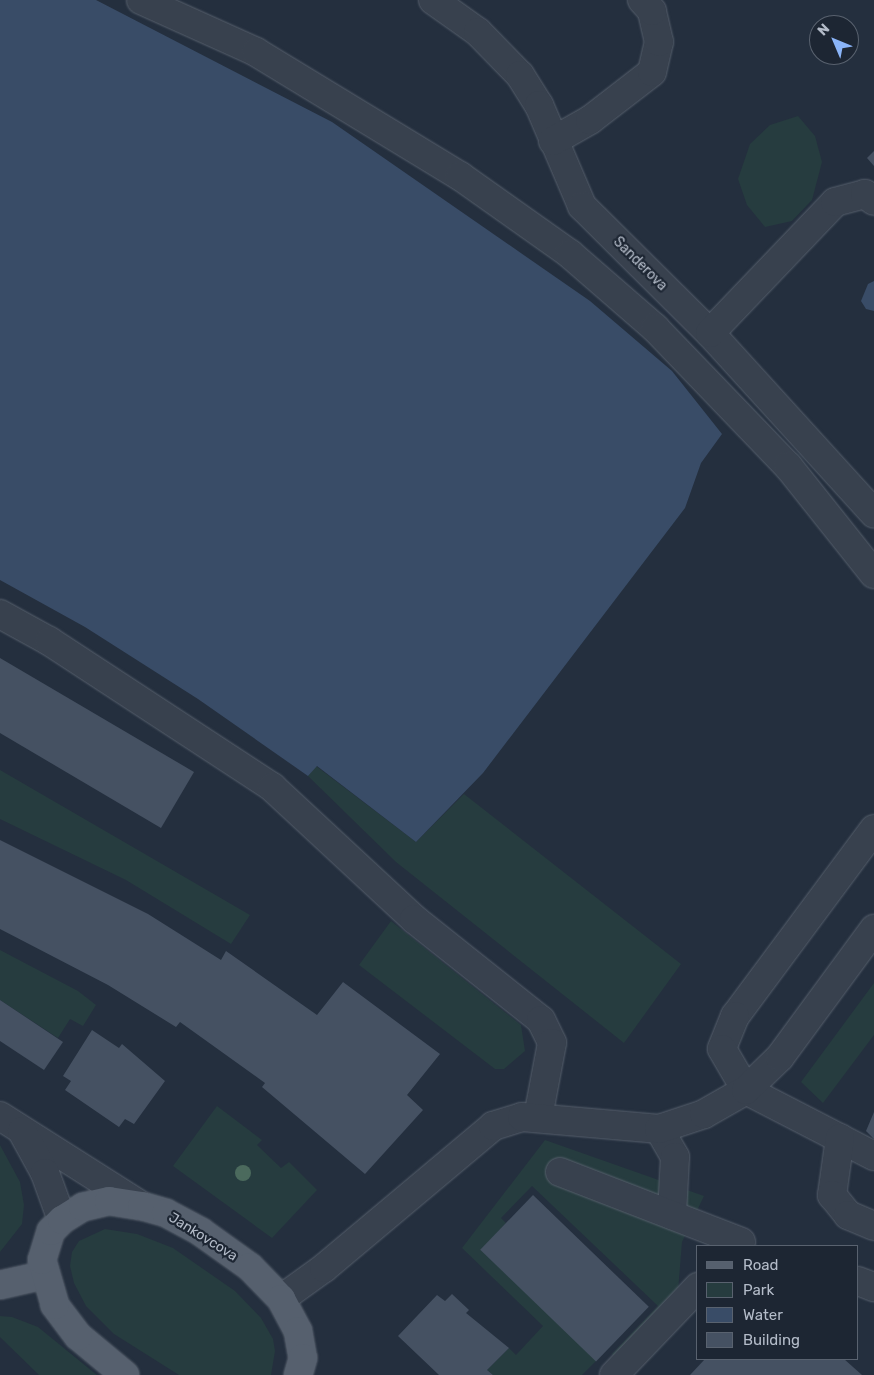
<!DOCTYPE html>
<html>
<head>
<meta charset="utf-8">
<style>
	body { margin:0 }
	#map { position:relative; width:874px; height:1375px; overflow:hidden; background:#242f3e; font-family:Rubik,sans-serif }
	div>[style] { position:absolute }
	.green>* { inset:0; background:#263c3f }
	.water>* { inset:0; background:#394c67 }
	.building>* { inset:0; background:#455162; transform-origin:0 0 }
	.roads { filter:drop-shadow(0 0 1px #565f6c) drop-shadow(0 0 1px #565f6c) }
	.minor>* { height:28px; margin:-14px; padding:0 14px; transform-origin:14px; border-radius:14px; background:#38414e }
	.major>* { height:28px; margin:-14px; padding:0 14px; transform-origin:14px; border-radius:14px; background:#56606e }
	.trees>* { width:16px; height:16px; margin:-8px; border-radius:50%; background:#4b6a5d }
	span { translate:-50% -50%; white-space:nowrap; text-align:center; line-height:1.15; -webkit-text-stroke:4.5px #1d2633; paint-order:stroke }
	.street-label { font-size:14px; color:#b4bcc9 }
	.legend { position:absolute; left:696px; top:1245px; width:162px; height:115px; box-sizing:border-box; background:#1d2633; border:1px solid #59626f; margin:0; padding:6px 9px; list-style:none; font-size:15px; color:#b4bcc9 }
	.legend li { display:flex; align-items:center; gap:10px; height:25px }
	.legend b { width:25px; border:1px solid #59626f }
	.north { position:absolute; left:809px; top:15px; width:50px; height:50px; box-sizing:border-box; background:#1d2633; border:1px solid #59626f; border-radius:50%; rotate:315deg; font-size:14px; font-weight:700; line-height:20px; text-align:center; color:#b4bcc9 }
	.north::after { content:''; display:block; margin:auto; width:18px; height:22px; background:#8ab4f8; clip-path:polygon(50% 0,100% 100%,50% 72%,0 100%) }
</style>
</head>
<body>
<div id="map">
	<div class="green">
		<div style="clip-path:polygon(798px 116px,815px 136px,822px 162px,812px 200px,792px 221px,765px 227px,747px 205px,738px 179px,750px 144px,770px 125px)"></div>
		<div style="clip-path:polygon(316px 766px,416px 842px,464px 794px,681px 964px,624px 1043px,396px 862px,308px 776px)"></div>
		<div style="clip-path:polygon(0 770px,250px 915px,231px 944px,126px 880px,0 819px)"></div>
		<div style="clip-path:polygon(391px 921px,521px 1025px,525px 1051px,504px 1069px,495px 1069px,359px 965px)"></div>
		<div style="clip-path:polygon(0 950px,78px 991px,96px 1005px,83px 1026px,70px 1019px,58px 1038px,0 1000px)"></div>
		<div style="clip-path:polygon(874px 983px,874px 1035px,823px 1103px,801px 1082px)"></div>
		<div style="clip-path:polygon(217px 1106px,262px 1140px,257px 1145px,281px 1168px,289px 1162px,317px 1190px,272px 1238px,173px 1166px)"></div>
		<div style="clip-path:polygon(545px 1140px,704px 1196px,682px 1242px,678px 1291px,614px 1356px,612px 1354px,658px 1306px,532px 1186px,501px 1218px,506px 1223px,481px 1250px,597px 1360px,582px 1375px,493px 1375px,487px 1370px,509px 1348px,516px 1355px,543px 1326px,462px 1248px)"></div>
		<div style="clip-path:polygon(0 1145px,20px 1182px,24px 1205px,22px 1224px,0 1252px)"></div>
		<div style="clip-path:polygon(105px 1229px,137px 1234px,173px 1248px,235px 1291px,261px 1318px,273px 1339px,275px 1351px,271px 1375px,179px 1375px,114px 1334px,86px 1306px,74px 1283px,70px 1266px,72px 1252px,79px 1241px)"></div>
		<div style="clip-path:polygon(0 1316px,12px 1317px,38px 1327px,97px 1375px,39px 1375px,0 1337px)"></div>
	</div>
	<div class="water">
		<div style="clip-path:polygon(0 0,96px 0,332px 122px,590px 301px,672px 371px,722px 434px,701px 463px,685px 508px,483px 773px,416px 842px,317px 766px,308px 776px,198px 699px,85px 627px,0 580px)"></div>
		<div style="clip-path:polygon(874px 281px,874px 311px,866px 309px,861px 301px,868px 284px)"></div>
	</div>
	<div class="building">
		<div style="clip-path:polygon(874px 151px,874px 166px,867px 158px)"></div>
		<div style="clip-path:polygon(0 658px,194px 772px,161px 828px,0 733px)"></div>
		<div style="clip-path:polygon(0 840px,148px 914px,221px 960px,226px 951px,317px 1015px,343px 982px,440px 1054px,407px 1095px,423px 1110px,365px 1174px,262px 1087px,265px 1083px,180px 1022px,176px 1027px,108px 985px,0 929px)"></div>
		<div style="clip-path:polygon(0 1000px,63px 1042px,44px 1070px,0 1041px)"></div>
		<div style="clip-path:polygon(92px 1030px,119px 1048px,122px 1044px,165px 1081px,134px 1124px,125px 1119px,119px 1127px,65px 1090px,71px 1081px,63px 1076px)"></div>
		<div style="clip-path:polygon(874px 1112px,874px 1139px,866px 1131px)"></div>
		<div style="left:533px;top:1195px;width:161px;height:76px;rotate:44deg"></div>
		<div style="clip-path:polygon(452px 1294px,469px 1310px,466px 1313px,509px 1348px,487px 1370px,493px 1375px,439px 1375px,398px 1336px,437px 1295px,445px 1301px)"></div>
		<div style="clip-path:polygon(705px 1359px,844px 1359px,862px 1375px,690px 1375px)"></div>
	</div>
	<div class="roads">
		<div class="minor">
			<div style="left:141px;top:0;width:126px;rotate:24.3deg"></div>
			<div style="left:256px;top:52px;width:239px;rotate:31.3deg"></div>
			<div style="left:460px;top:176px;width:135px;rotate:35.3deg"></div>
			<div style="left:570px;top:254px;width:113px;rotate:41deg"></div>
			<div style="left:655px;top:328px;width:192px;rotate:46.1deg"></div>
			<div style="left:788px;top:466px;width:138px;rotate:51.5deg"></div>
			<div style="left:433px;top:0;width:55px;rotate:35.4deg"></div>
			<div style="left:478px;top:32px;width:60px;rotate:45.7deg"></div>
			<div style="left:520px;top:75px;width:36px;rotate:58deg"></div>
			<div style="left:539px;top:105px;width:110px;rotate:66.9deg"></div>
			<div style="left:582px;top:206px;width:180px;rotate:44.8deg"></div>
			<div style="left:710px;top:333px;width:244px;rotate:47.7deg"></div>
			<div style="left:553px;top:141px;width:43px;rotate:-29.6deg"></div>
			<div style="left:590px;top:120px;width:78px;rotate:-37.7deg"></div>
			<div style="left:652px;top:72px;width:31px;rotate:-77deg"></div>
			<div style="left:659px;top:42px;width:32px;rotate:-103deg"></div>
			<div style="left:652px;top:11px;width:15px;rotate:-132deg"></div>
			<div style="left:710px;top:333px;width:181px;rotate:-46.3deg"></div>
			<div style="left:835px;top:202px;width:31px;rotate:-15deg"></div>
			<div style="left:865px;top:194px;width:11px;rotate:38deg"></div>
			<div style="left:0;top:614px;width:56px;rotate:28.9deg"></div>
			<div style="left:49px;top:641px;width:267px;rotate:33.2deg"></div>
			<div style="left:272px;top:787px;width:194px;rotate:42.9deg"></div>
			<div style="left:414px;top:919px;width:162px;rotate:38.5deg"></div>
			<div style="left:541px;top:1020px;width:25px;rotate:64deg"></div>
			<div style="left:552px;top:1043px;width:75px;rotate:100.7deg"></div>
			<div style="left:874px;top:829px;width:233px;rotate:126.6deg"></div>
			<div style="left:735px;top:1016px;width:35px;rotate:112deg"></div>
			<div style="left:722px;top:1049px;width:48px;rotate:59.7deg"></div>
			<div style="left:746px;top:1090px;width:144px;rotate:27.3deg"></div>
			<div style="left:0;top:1116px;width:168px;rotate:32.4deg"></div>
			<div style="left:659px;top:1129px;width:32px;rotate:60deg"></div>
			<div style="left:675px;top:1157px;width:58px;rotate:93deg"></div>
			<div style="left:22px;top:1131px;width:48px;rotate:61.3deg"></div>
			<div style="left:45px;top:1173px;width:50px;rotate:70.1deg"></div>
			<div style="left:840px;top:1138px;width:58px;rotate:98deg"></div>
			<div style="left:832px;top:1195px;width:26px;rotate:51deg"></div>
			<div style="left:848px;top:1215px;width:28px;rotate:23deg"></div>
			<div style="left:560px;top:1172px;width:194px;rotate:21.1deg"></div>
			<div style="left:858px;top:1281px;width:17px;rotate:21deg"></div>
			<div style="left:281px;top:1299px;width:53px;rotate:-35.8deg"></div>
			<div style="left:324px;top:1268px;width:221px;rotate:-40deg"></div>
			<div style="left:493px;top:1126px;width:30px;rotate:-17deg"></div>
			<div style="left:522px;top:1117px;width:138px;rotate:5deg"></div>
			<div style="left:659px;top:1129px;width:47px;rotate:-18.4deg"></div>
			<div style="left:704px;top:1114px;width:48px;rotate:-29.7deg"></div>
			<div style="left:746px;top:1090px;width:47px;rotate:-44.1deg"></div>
			<div style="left:780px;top:1057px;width:159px;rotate:-53.7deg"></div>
			<div style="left:614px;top:1375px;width:122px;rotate:-46.3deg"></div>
		</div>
		<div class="major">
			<div style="left:0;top:1285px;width:45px;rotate:-12.8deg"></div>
			<div style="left:125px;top:1375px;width:61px;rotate:-140.3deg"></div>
			<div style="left:78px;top:1336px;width:39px;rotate:-127deg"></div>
			<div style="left:55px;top:1305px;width:47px;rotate:-106.1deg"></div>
			<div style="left:42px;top:1260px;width:30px;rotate:-73deg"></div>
			<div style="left:51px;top:1231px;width:16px;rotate:-45deg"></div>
			<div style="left:62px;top:1220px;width:25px;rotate:-32deg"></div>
			<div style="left:83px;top:1207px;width:27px;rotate:-13deg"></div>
			<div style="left:109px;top:1201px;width:33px;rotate:9deg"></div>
			<div style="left:142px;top:1206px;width:25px;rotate:16deg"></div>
			<div style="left:166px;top:1213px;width:40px;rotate:28deg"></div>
			<div style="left:201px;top:1232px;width:60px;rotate:35.5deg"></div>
			<div style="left:250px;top:1267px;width:45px;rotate:45.9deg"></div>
			<div style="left:281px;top:1299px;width:36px;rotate:62deg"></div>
			<div style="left:298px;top:1331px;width:27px;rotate:80deg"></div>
			<div style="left:303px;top:1358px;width:18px;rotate:106deg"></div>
		</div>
	</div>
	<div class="trees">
		<div style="left:243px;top:1173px"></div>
	</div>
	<div class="street-label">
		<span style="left:640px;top:264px;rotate:45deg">Sanderova</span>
		<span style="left:203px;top:1237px;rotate:32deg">Jankovcova</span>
	</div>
	<ul class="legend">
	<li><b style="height:6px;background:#56606e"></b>Road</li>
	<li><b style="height:14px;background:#263c3f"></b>Park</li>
	<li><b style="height:14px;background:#394c67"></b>Water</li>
	<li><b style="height:14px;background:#455162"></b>Building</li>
	</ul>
	<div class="north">N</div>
</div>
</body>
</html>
